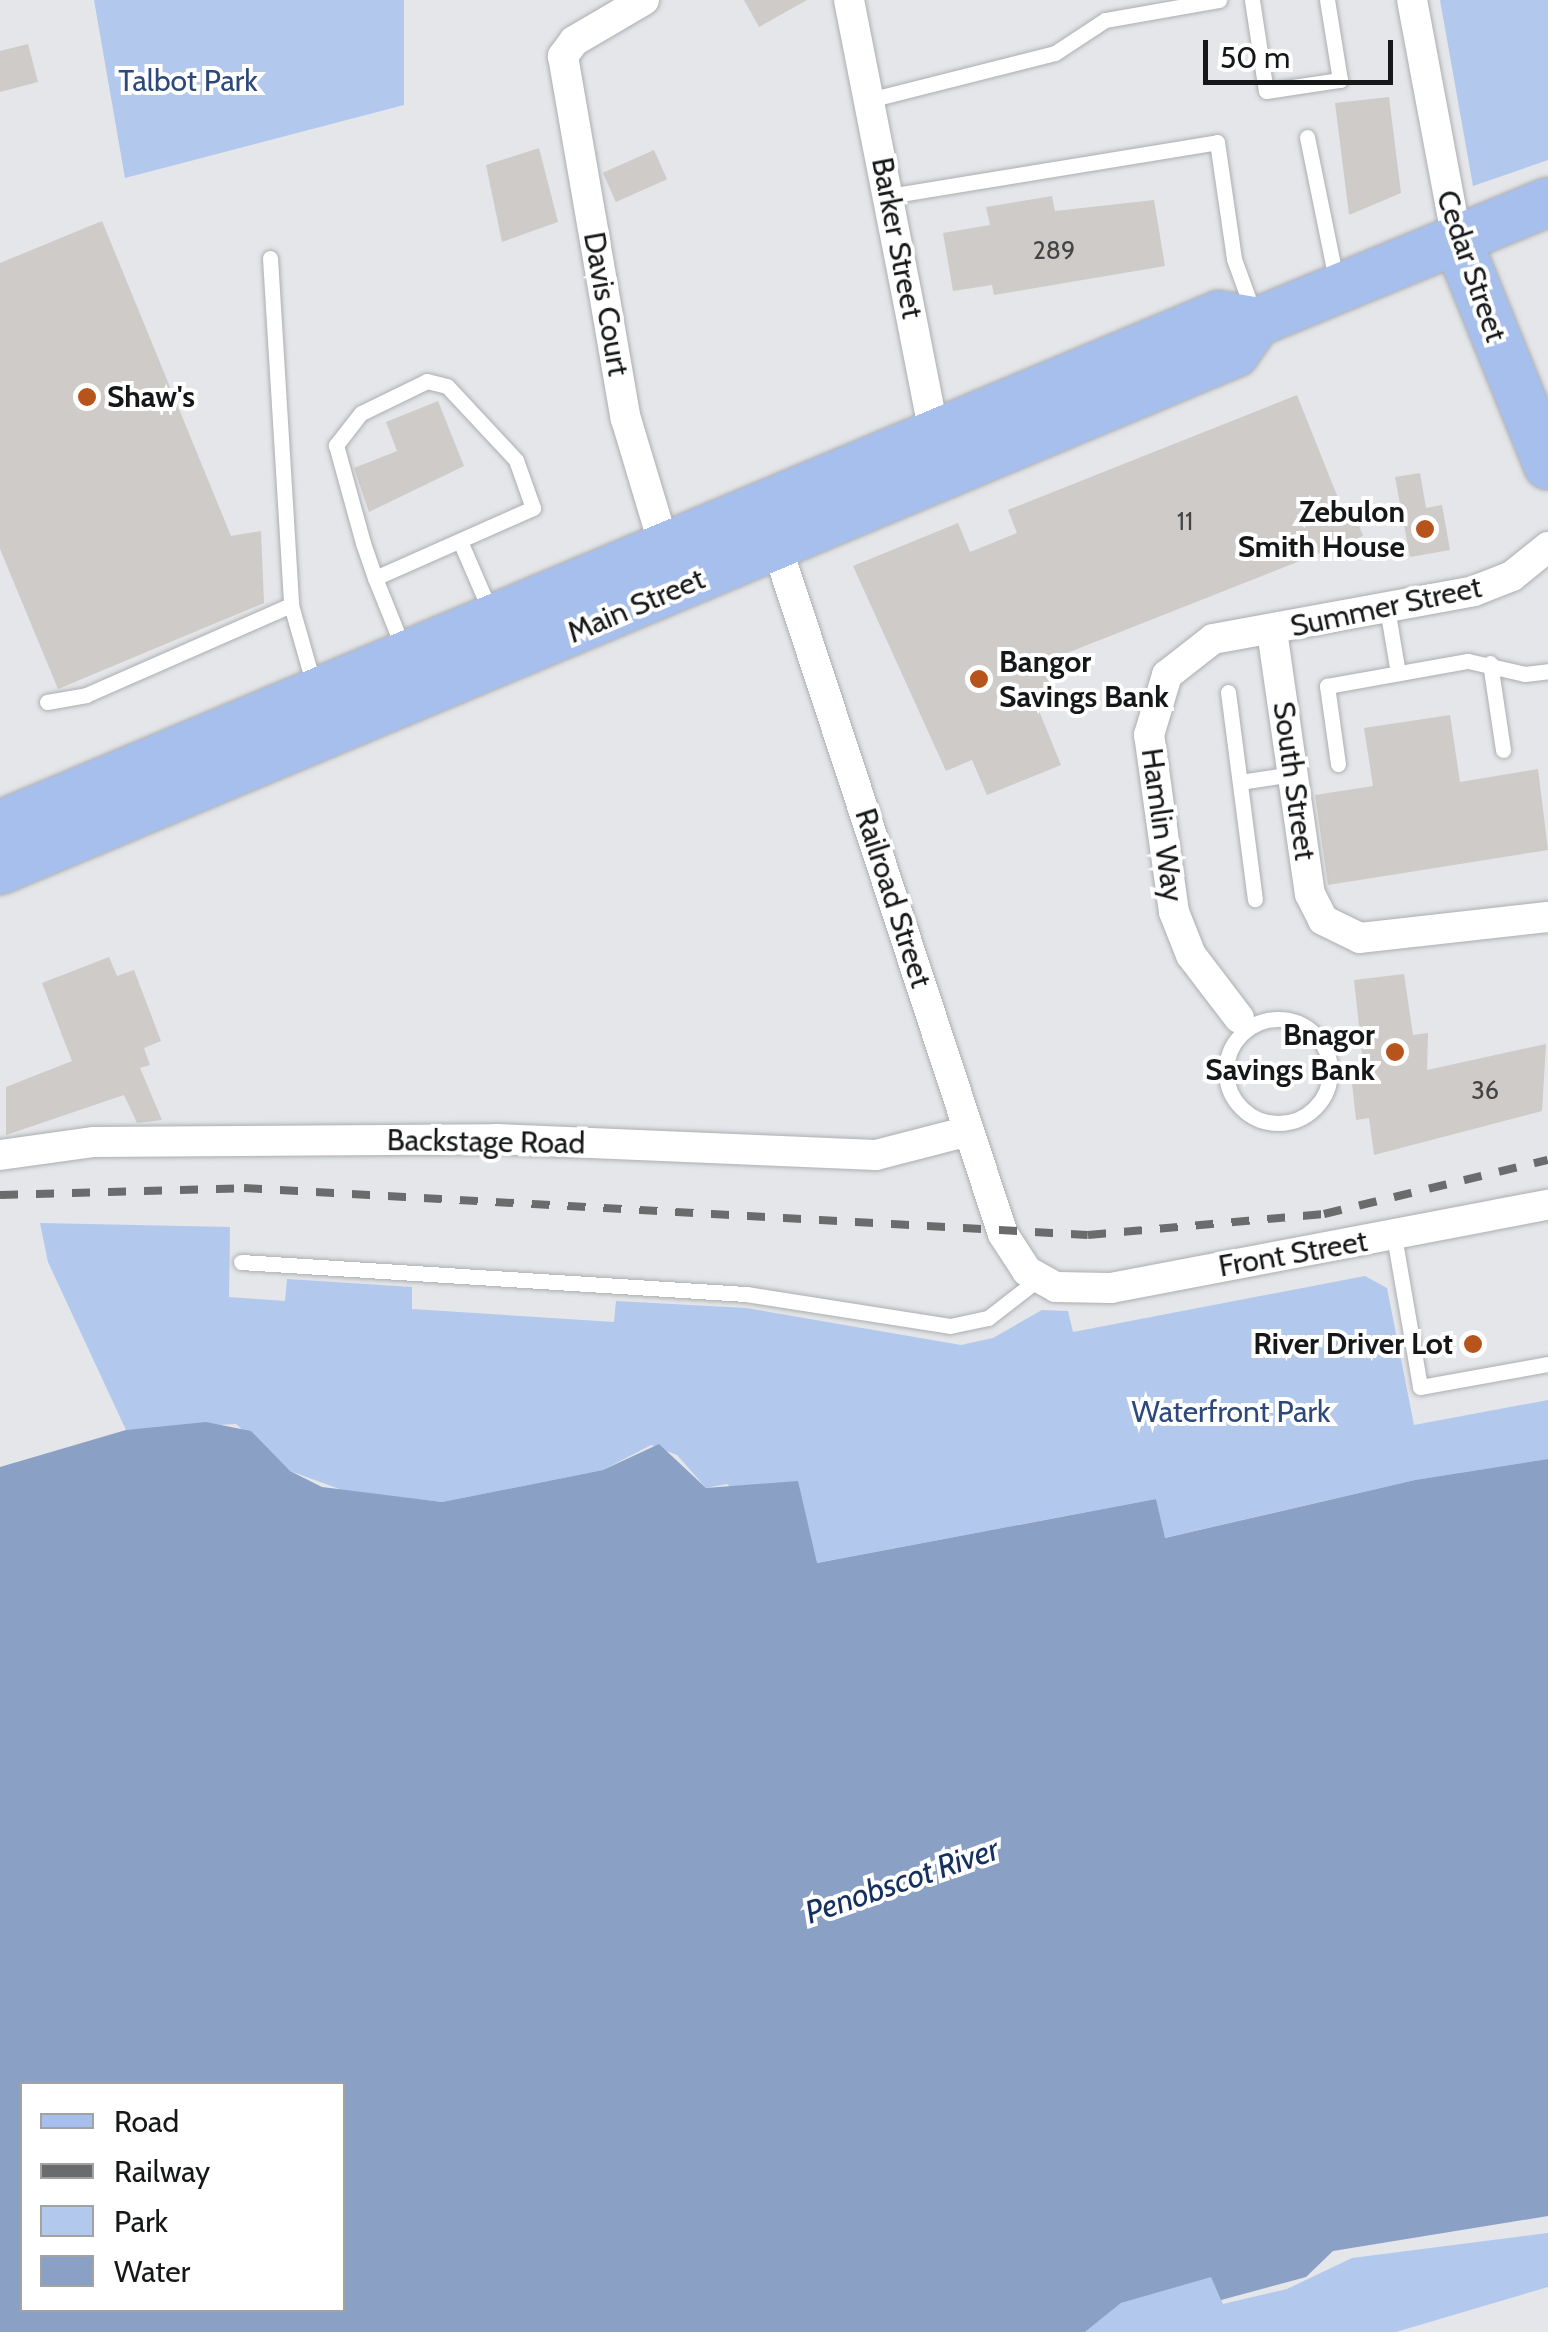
<!DOCTYPE html>
<html>
<head>
<meta charset="utf-8">
<style>
	body { margin:0 }
	#map { position:relative; width:1548px; height:2332px; overflow:hidden; background:#e4e6e9; font-family:Cabin,sans-serif }
	div>[style] { position:absolute }
	.green>* { inset:0; background:#b3c8ed }
	.water>* { inset:0; background:#8aa0c5 }
	.building>* { inset:0; background:#cecbc9; transform-origin:0 0 }
	.roads { filter:drop-shadow(0 0 2px #acaeb1) drop-shadow(0 0 2px #acaeb1) }
	.service>* { height:15px; margin:-7.5px; padding:0 7.5px; transform-origin:7.5px; border-radius:7.5px; background:#fff }
	.service>.ring { margin:-7.5px; padding:0; box-sizing:content-box; background:none; border:15px solid #fff; border-radius:50% }
	.minor>* { height:30px; margin:-15px; padding:0 15px; transform-origin:15px; border-radius:15px; background:#fff }
	.primary>* { height:48px; margin:-24px; padding:0 24px; transform-origin:24px; border-radius:24px; background:#a6bfec }
	.rail>* { height:8px; margin-top:-4px; transform-origin:0; background:repeating-linear-gradient(90deg,#6a6b6d 0 18px,transparent 0 36px) }
	.dots>* { width:28px; height:28px; translate:-50% -50%; box-sizing:border-box; border:5px solid #fff; border-radius:50% }
	span { translate:-50% -50%; white-space:nowrap; text-align:center; line-height:1.15; -webkit-text-stroke:8px #fff; paint-order:stroke }
	.number-label { font-size:25px; color:#444 }
	.number-label span { -webkit-text-stroke-width:0 }
	.park-label { font-size:30px; color:#2d497b }
	.street-label { font-size:30px; color:#161718 }
	.poi-label { font-size:30px; color:#161718; font-weight:700 }
	.left { translate:0 -50%; text-align:left }
	.right { translate:-100% -50%; text-align:right }
	.water-label { font-size:32px; color:#152f5e; font-style:italic }
	.legend { position:absolute; left:20px; top:2082px; width:325px; height:230px; box-sizing:border-box; background:#fff; border:2px solid #a2a2a3; margin:0; padding:12px 18px; list-style:none; font-size:30px; color:#161718 }
	.legend li { display:flex; align-items:center; gap:20px; height:50px }
	.legend b { width:50px; border:2px solid #a2a2a3 }
	.scale { position:absolute; left:1203px; top:40px; width:190px; height:45px; box-sizing:border-box; border:5px solid #161718; border-top:0; padding-left:12px; font-size:30px; line-height:35px; white-space:nowrap; color:#161718; -webkit-text-stroke:8px #fff; paint-order:stroke }
</style>
</head>
<body>
<div id="map">
	<div class="green">
		<div style="clip-path:polygon(94px 0,404px 0,404px 105px,125px 178px)"></div>
		<div style="clip-path:polygon(1440px 0,1548px 0,1548px 160px,1473px 186px)"></div>
		<div style="clip-path:polygon(40px 1223px,230px 1227px,229px 1297px,285px 1301px,287px 1279px,412px 1287px,412px 1309px,614px 1322px,616px 1301px,746px 1308px,961px 1345px,993px 1338px,1042px 1310px,1068px 1311px,1073px 1332px,1365px 1276px,1387px 1288px,1414px 1425px,1548px 1400px,1548px 1459px,1415px 1480px,1164px 1538px,1156px 1499px,816px 1563px,727px 1484px,706px 1488px,677px 1455px,651px 1445px,603px 1470px,442px 1502px,345px 1491px,290px 1471px,236px 1424px,126px 1430px,48px 1262px)"></div>
		<div style="clip-path:polygon(1548px 2233px,1548px 2287px,1396px 2332px,1085px 2332px,1121px 2303px,1212px 2276px,1223px 2304px,1287px 2289px,1352px 2258px)"></div>
	</div>
	<div class="water">
		<div style="clip-path:polygon(evenodd,206px 1422px,251px 1431px,290px 1471px,322px 1487px,442px 1502px,603px 1470px,659px 1444px,706px 1488px,798px 1481px,817px 1563px,1156px 1499px,1165px 1538px,1415px 1480px,1548px 1459px,1548px 2216px,1333px 2251px,1306px 2277px,1221px 2300px,1211px 2277px,1121px 2303px,1085px 2332px,0 2332px,0 1467px,126px 1430px,206px 1422px,22px 2084px,342px 2084px,342px 2310px,22px 2310px,22px 2084px)"></div>
	</div>
	<div class="building">
		<div style="clip-path:polygon(744px 0,807px 0,759px 27px)"></div>
		<div style="clip-path:polygon(28px 44px,38px 82px,0 92px,0 51px)"></div>
		<div style="clip-path:polygon(1389px 97px,1401px 193px,1349px 215px,1335px 103px)"></div>
		<div style="clip-path:polygon(539px 148px,558px 222px,502px 242px,486px 165px)"></div>
		<div style="left:654px;top:150px;width:32px;height:56px;rotate:66deg"></div>
		<div style="clip-path:polygon(1052px 196px,1055px 211px,1154px 200px,1165px 266px,994px 295px,992px 285px,953px 291px,943px 233px,990px 225px,986px 207px)"></div>
		<div style="clip-path:polygon(102px 221px,231px 536px,261px 531px,264px 603px,58px 689px,0 549px,0 263px)"></div>
		<div style="clip-path:polygon(1297px 395px,1342px 508px,1351px 504px,1363px 536px,1067px 653px,1035px 701px,1061px 765px,987px 795px,972px 760px,946px 771px,853px 566px,958px 523px,970px 552px,1017px 533px,1008px 510px)"></div>
		<div style="clip-path:polygon(438px 401px,464px 466px,369px 512px,354px 468px,397px 451px,386px 422px)"></div>
		<div style="clip-path:polygon(1420px 473px,1426px 508px,1442px 505px,1450px 550px,1410px 557px,1395px 477px)"></div>
		<div style="clip-path:polygon(1450px 715px,1460px 782px,1538px 769px,1548px 850px,1328px 885px,1315px 795px,1373px 786px,1364px 728px)"></div>
		<div style="clip-path:polygon(109px 957px,117px 976px,134px 970px,161px 1041px,144px 1048px,150px 1065px,140px 1068px,162px 1120px,137px 1123px,124px 1095px,6px 1135px,6px 1087px,72px 1061px,42px 983px)"></div>
		<div style="clip-path:polygon(1404px 974px,1413px 1035px,1428px 1033px,1427px 1070px,1546px 1044px,1542px 1111px,1374px 1155px,1369px 1118px,1356px 1120px,1351px 1074px,1364px 1072px,1354px 980px)"></div>
	</div>
	<div class="roads">
		<div class="service">
			<div style="left:1252px;top:0;width:92px;rotate:81.3deg"></div>
			<div style="left:1266px;top:91px;width:75px;rotate:-8.5deg"></div>
			<div style="left:1340px;top:80px;width:81px;rotate:-99.2deg"></div>
			<div style="left:869px;top:100px;width:192px;rotate:-14.2deg"></div>
			<div style="left:1055px;top:53px;width:60px;rotate:-33.4deg"></div>
			<div style="left:1105px;top:20px;width:116px;rotate:-10deg"></div>
			<div style="left:1307px;top:137px;width:151px;rotate:78.5deg"></div>
			<div style="left:889px;top:196px;width:332px;rotate:-9.3deg"></div>
			<div style="left:1217px;top:142px;width:118px;rotate:81.7deg"></div>
			<div style="left:1234px;top:259px;width:59px;rotate:70deg"></div>
			<div style="left:270px;top:258px;width:348px;rotate:86.5deg"></div>
			<div style="left:291px;top:605px;width:84px;rotate:74.1deg"></div>
			<div style="left:460px;top:541px;width:78px;rotate:66.7deg"></div>
			<div style="left:375px;top:578px;width:173px;rotate:-23.9deg"></div>
			<div style="left:533px;top:508px;width:51px;rotate:-109.5deg"></div>
			<div style="left:516px;top:460px;width:101px;rotate:-133deg"></div>
			<div style="left:447px;top:386px;width:21px;rotate:-166deg"></div>
			<div style="left:427px;top:381px;width:73px;rotate:154.1deg"></div>
			<div style="left:361px;top:413px;width:41px;rotate:128deg"></div>
			<div style="left:336px;top:445px;width:102px;rotate:74.6deg"></div>
			<div style="left:363px;top:543px;width:37px;rotate:71deg"></div>
			<div style="left:375px;top:578px;width:78px;rotate:68.1deg"></div>
			<div style="left:1387px;top:608px;width:66px;rotate:80.4deg"></div>
			<div style="left:1490px;top:663px;width:88px;rotate:81.5deg"></div>
			<div style="left:1228px;top:692px;width:209px;rotate:82.6deg"></div>
			<div style="left:47px;top:702px;width:40px;rotate:-10deg"></div>
			<div style="left:86px;top:695px;width:224px;rotate:-23.7deg"></div>
			<div style="left:1338px;top:764px;width:79px;rotate:-98deg"></div>
			<div style="left:1327px;top:686px;width:143px;rotate:-10.1deg"></div>
			<div style="left:1468px;top:661px;width:58px;rotate:12.8deg"></div>
			<div style="left:1525px;top:674px;width:23px;rotate:-7deg"></div>
			<div style="left:1240px;top:782px;width:54px;rotate:-8.6deg"></div>
			<div class="ring" style="left:1226px;top:1019px;width:89px;height:89px"></div>
			<div style="left:1394px;top:1236px;width:153px;rotate:80.2deg"></div>
			<div style="left:1420px;top:1387px;width:130px;rotate:-10.2deg"></div>
			<div style="left:241px;top:1262px;width:506px;rotate:3.63deg"></div>
			<div style="left:746px;top:1294px;width:206px;rotate:8.9deg"></div>
			<div style="left:950px;top:1326px;width:39px;rotate:-12deg"></div>
			<div style="left:988px;top:1318px;width:62px;rotate:-37.8deg"></div>
		</div>
		<div class="minor">
			<div style="left:644px;top:0;width:81px;rotate:149.6deg"></div>
			<div style="left:574px;top:41px;width:19px;rotate:126deg"></div>
			<div style="left:563px;top:56px;width:368px;rotate:80.2deg"></div>
			<div style="left:626px;top:419px;width:136px;rotate:73.3deg"></div>
			<div style="left:849px;top:0;width:458px;rotate:78.9deg"></div>
			<div style="left:1412px;top:0;width:244px;rotate:79.4deg"></div>
			<div style="left:772px;top:532px;width:739px;rotate:71.79deg"></div>
			<div style="left:1003px;top:1234px;width:44px;rotate:57deg"></div>
			<div style="left:1027px;top:1271px;width:33px;rotate:29deg"></div>
			<div style="left:1056px;top:1287px;width:55px;rotate:1deg"></div>
			<div style="left:1111px;top:1288px;width:445px;rotate:-10.8deg"></div>
			<div style="left:1272px;top:631px;width:266px;rotate:81.8deg"></div>
			<div style="left:1310px;top:894px;width:29px;rotate:63deg"></div>
			<div style="left:1323px;top:920px;width:41px;rotate:25.9deg"></div>
			<div style="left:1360px;top:938px;width:189px;rotate:-6.4deg"></div>
			<div style="left:1239px;top:1018px;width:79px;rotate:-127.3deg"></div>
			<div style="left:1191px;top:955px;width:46px;rotate:-111.6deg"></div>
			<div style="left:1174px;top:912px;width:179px;rotate:-98deg"></div>
			<div style="left:1149px;top:735px;width:63px;rotate:-73.3deg"></div>
			<div style="left:1167px;top:675px;width:58px;rotate:-38deg"></div>
			<div style="left:1213px;top:639px;width:265px;rotate:-10.4deg"></div>
			<div style="left:1474px;top:591px;width:41px;rotate:-21.5deg"></div>
			<div style="left:1512px;top:576px;width:46px;rotate:-38.9deg"></div>
			<div style="left:0;top:1155px;width:95px;rotate:-7.9deg"></div>
			<div style="left:94px;top:1142px;width:402px;rotate:-0.4deg"></div>
			<div style="left:496px;top:1139px;width:380px;rotate:2.4deg"></div>
			<div style="left:876px;top:1155px;width:96px;rotate:-14.5deg"></div>
		</div>
		<div class="primary">
			<div style="left:1457px;top:240px;width:243px;rotate:68deg"></div>
			<div style="left:0;top:825px;width:1321px;rotate:-22.7deg"></div>
			<div style="left:1219px;top:315px;width:39px;rotate:10deg"></div>
			<div style="left:0;top:870px;width:1339px;rotate:-22.72deg"></div>
			<div style="left:1235px;top:353px;width:38px;rotate:-55deg"></div>
			<div style="left:1257px;top:322px;width:315px;rotate:-22.4deg"></div>
		</div>
	</div>
	<div class="rail">
		<div style="left:0;top:1195px;width:244px;rotate:-1.6deg"></div>
		<div style="left:244px;top:1188px;width:845px;rotate:3.19deg"></div>
		<div style="left:1088px;top:1235px;width:237px;rotate:-5.1deg"></div>
		<div style="left:1324px;top:1214px;width:230px;rotate:-13.6deg"></div>
	</div>
	<div class="dots">
		<div style="left:87px;top:397px;background:#b7541b"></div>
		<div style="left:1425px;top:529px;background:#b7541b"></div>
		<div style="left:979px;top:679px;background:#b7541b"></div>
		<div style="left:1395px;top:1052px;background:#b7541b"></div>
		<div style="left:1473px;top:1344px;background:#b7541b"></div>
	</div>
	<div class="number-label">
		<span style="left:1054px;top:250px">289</span>
		<span style="left:1185px;top:521px">11</span>
		<span style="left:1485px;top:1090px">36</span>
	</div>
	<div class="park-label">
		<span style="left:188px;top:81px">Talbot Park</span>
		<span style="left:1231px;top:1412px">Waterfront Park</span>
	</div>
	<div class="street-label">
		<span style="left:897px;top:238px;rotate:79deg">Barker Street</span>
		<span style="left:1471px;top:266px;rotate:71deg">Cedar Street</span>
		<span style="left:606px;top:304px;rotate:80deg">Davis Court</span>
		<span style="left:636px;top:606px;rotate:-23deg">Main Street</span>
		<span style="left:1386px;top:607px;rotate:-12deg">Summer Street</span>
		<span style="left:1294px;top:781px;rotate:82deg">South Street</span>
		<span style="left:1162px;top:825px;rotate:82deg">Hamlin Way</span>
		<span style="left:893px;top:898px;rotate:72deg">Railroad Street</span>
		<span style="left:486px;top:1142px;rotate:1deg">Backstage Road</span>
		<span style="left:1293px;top:1254px;rotate:-10deg">Front Street</span>
	</div>
	<div class="poi-label">
		<span class="left" style="left:107px;top:397px">Shaw's</span>
		<span class="right" style="left:1405px;top:529px">Zebulon<br>Smith House</span>
		<span class="left" style="left:999px;top:679px">Bangor<br>Savings Bank</span>
		<span class="right" style="left:1375px;top:1052px">Bnagor<br>Savings Bank</span>
		<span class="right" style="left:1453px;top:1344px">River Driver Lot</span>
	</div>
	<div class="water-label">
		<span style="left:902px;top:1881px;rotate:-19deg">Penobscot River</span>
	</div>
	<ul class="legend">
	<li><b style="height:12px;background:#a6bfec"></b>Road</li>
	<li><b style="height:12px;background:#6a6b6d"></b>Railway</li>
	<li><b style="height:28px;background:#b3c8ed"></b>Park</li>
	<li><b style="height:28px;background:#8aa0c5"></b>Water</li>
	</ul>
	<div class="scale">50 m</div>
</div>
</body>
</html>
